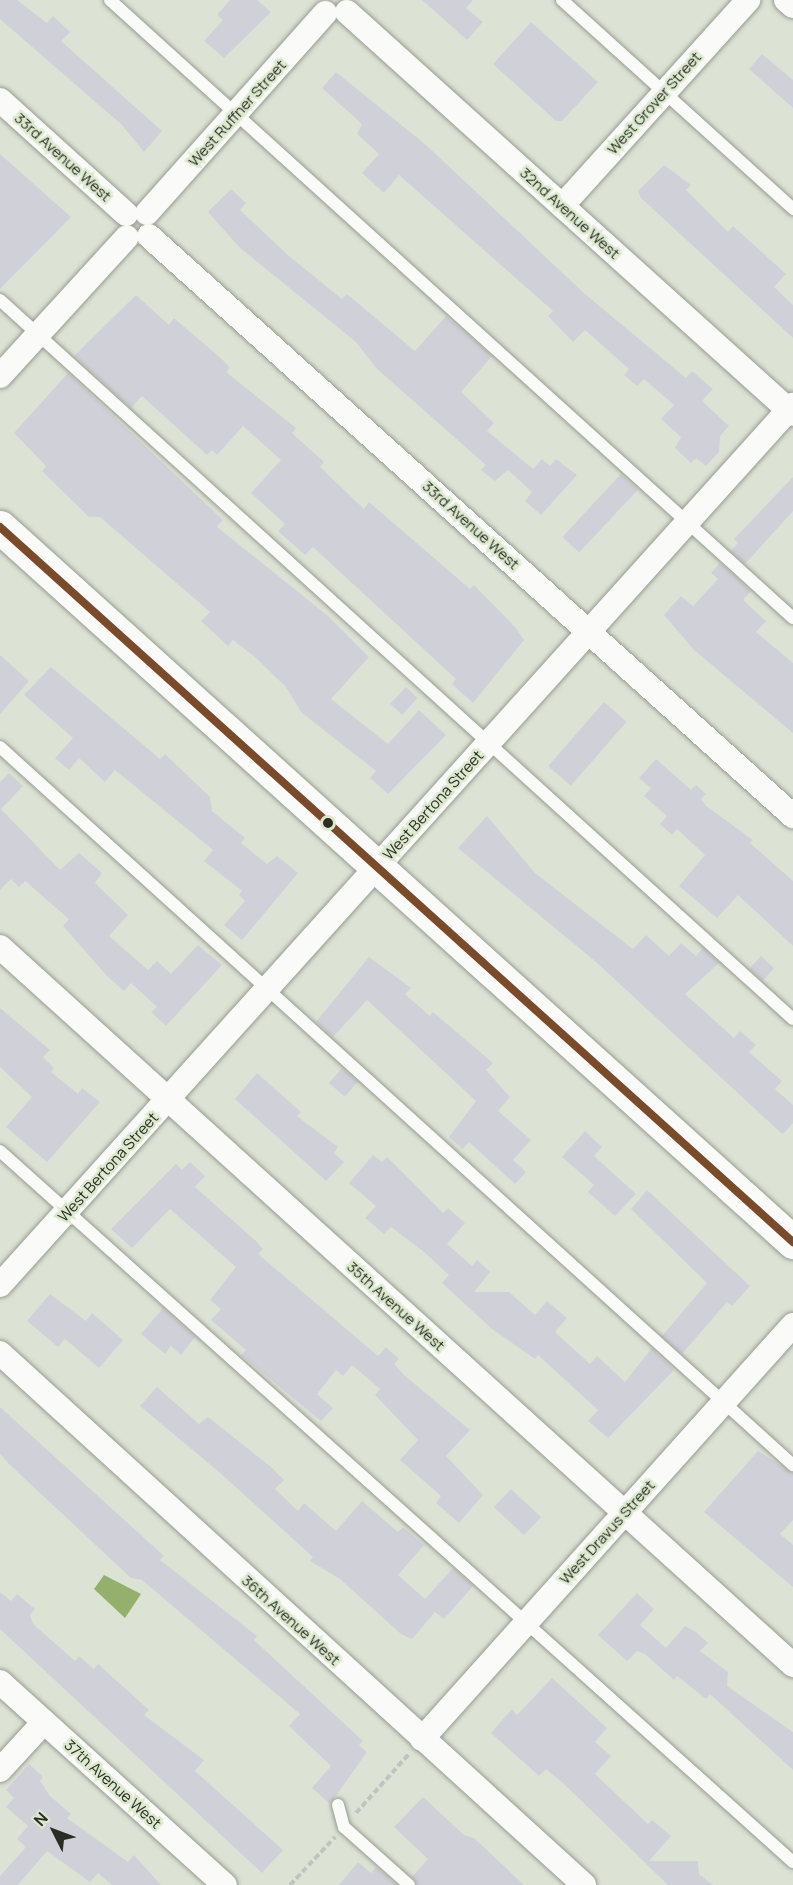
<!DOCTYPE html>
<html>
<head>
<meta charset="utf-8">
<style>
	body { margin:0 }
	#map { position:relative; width:793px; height:1885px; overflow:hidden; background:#dce3d5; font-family:Manrope,sans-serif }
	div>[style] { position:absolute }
	.water>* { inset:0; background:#95b06c }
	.building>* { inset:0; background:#d0d1d8; transform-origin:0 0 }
	.path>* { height:4px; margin-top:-2px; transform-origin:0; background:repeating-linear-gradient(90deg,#c1c3c0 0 6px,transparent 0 9px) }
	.roads { filter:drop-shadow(0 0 2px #979c91) drop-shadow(0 0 2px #979c91) }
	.lane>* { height:12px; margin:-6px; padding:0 6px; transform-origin:6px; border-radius:6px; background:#fafbf9 }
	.street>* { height:24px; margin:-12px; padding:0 12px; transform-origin:12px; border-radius:12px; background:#fafbf9 }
	.secondary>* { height:33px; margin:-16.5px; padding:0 16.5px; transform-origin:16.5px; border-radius:16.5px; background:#fafbf9 }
	.bus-1>* { height:8px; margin:-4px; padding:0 4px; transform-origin:4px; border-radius:4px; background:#7a4b2a }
	.dots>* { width:16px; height:16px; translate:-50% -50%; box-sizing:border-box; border:3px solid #dde9cf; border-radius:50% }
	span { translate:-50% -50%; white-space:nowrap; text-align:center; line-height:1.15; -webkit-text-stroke:5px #dde9cf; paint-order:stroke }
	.street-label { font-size:15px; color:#292d24 }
	.north { position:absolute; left:24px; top:1801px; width:60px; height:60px; -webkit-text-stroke:4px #dde9cf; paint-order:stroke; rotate:312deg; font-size:16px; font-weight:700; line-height:24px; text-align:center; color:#292d24 }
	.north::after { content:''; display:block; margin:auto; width:21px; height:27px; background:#292d24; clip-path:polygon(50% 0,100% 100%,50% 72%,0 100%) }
</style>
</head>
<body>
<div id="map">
	<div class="water">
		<div style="clip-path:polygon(104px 1575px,141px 1594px,125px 1618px,94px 1589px)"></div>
	</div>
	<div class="building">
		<div style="clip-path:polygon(0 0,17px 0,47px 23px,53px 16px,70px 32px,61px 41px,162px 131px,144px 152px,122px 125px,0 19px)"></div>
		<div style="clip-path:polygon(230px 0,257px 0,271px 12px,224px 58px,204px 41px,223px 20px,217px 15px)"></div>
		<div style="clip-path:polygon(422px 0,473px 0,466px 8px,483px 22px,467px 40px)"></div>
		<div style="clip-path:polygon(531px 22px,598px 82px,562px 121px,556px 121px,493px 64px)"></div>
		<div style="clip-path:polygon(762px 54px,793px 80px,793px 108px,749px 69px)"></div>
		<div style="clip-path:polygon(336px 72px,426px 145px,585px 294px,686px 378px,692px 371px,713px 389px,702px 401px,729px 426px,720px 436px,719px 452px,706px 466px,696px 458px,691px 463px,675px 448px,681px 437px,661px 419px,674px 405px,644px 379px,637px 386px,624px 375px,629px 369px,585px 330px,573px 342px,548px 316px,553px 311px,399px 175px,384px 193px,362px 173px,379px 154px,357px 134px,362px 124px,322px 88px)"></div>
		<div style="clip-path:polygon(0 154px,71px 217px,0 289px)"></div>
		<div style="clip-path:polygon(664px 165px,691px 185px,686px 190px,728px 232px,733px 226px,786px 274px,774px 287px,793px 305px,793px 338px,641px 198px,638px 191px)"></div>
		<div style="clip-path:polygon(231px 189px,246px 203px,240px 210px,289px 256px,342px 299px,347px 294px,415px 351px,446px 316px,492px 356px,461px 392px,494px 423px,487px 431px,533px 469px,542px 459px,550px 466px,556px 459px,577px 475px,541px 515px,525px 501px,532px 492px,508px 470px,495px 481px,481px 470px,486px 465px,377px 369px,356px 342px,239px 247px,208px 212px)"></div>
		<div style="clip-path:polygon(136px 295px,169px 325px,174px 318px,224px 361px,230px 368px,226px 372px,296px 428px,292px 433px,324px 462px,320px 467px,364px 509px,369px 502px,470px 589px,474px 585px,516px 628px,524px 640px,473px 703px,452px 684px,456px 679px,313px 547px,305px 555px,278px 531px,285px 524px,251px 493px,281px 460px,243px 426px,217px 455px,212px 450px,207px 455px,142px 396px,131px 408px,74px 356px)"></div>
		<div style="clip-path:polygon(68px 373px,223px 520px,217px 527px,327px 615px,369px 657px,331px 699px,388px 744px,419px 710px,446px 735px,388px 794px,370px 778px,376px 771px,301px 712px,286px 687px,255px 657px,233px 640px,228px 646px,201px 621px,210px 612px,100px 517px,89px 517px,42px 471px,46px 466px,14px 433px)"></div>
		<div style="left:621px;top:474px;width:23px;height:86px;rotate:43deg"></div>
		<div style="clip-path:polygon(793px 477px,793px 511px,745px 564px,731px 551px,738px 543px,734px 539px)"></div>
		<div style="clip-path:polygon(720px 563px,751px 591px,743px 600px,766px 621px,756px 632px,793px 663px,793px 733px,694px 650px,664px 615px,681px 596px,693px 606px,718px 579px,711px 573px)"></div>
		<div style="clip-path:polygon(0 655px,29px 681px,0 714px)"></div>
		<div style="clip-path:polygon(51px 667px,160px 759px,165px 754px,210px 797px,212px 811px,245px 838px,241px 843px,267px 864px,277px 856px,298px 873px,242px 940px,224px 925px,245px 901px,239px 895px,242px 891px,204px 861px,213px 850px,115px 770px,105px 782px,79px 758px,69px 770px,55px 758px,73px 738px,24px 695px)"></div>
		<div style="left:406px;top:687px;width:16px;height:23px;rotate:43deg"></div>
		<div style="left:604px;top:702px;width:30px;height:85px;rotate:41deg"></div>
		<div style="clip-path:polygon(656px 759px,691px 790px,696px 785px,706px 794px,701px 799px,706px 806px,753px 840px,750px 843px,793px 881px,793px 946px,738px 895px,717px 918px,679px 886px,705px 855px,677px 829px,672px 835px,660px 824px,667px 816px,644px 796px,651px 788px,639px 778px)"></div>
		<div style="clip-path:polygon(9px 773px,23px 786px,1px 809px,60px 870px,79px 853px,102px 873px,95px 883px,128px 915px,109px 936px,148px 970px,157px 961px,171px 974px,198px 945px,222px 965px,166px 1026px,151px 1012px,157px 1007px,131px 983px,124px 991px,107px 976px,63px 926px,69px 919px,25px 881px,19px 887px,11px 879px,0 890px,0 782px)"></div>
		<div style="clip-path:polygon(487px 816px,535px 873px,633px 949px,646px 935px,669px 956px,681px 943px,696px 956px,703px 948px,719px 963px,685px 994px,734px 1038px,740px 1031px,756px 1045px,749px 1052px,782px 1081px,775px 1089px,793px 1105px,793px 1123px,785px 1132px,782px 1134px,596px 962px,458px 848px)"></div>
		<div style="left:761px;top:956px;width:18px;height:17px;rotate:43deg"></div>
		<div style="clip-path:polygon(369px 957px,411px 988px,405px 994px,430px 1016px,433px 1012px,493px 1063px,486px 1070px,510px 1097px,498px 1111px,531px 1140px,513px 1160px,526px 1172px,515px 1184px,469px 1142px,463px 1149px,449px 1137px,476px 1101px,367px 1000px,333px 1037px,316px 1022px)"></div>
		<div style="clip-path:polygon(0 1008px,50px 1050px,43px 1057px,54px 1068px,51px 1072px,78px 1094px,82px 1088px,100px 1102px,47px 1162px,6px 1127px,32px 1097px,0 1067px)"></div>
		<div style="left:342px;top:1068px;width:21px;height:20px;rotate:41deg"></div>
		<div style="clip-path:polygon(257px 1073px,301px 1112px,297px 1116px,338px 1147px,334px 1153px,344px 1162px,326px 1181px,235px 1099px)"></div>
		<div style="clip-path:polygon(585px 1131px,602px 1147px,594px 1156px,636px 1194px,615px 1216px,588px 1192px,594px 1185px,562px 1157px)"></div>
		<div style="clip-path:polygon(373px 1155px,382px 1162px,387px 1157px,443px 1213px,448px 1208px,465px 1223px,447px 1244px,472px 1266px,477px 1260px,490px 1272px,474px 1292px,509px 1292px,535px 1315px,547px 1301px,567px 1318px,555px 1332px,590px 1364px,597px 1356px,625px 1382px,652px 1348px,674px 1370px,608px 1438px,588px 1421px,598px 1410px,538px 1355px,535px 1359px,492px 1329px,442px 1283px,449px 1275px,424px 1252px,391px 1227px,384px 1234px,365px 1218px,376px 1206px,349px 1183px)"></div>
		<div style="clip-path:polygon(190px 1162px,205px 1176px,195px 1187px,256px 1241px,263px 1249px,258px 1254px,378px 1356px,386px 1347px,399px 1359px,394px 1364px,404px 1375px,470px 1430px,446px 1456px,483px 1495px,459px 1523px,436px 1503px,441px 1496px,400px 1460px,418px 1440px,375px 1395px,380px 1389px,352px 1365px,343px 1376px,336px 1370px,317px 1394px,333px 1408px,321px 1421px,241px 1355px,246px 1350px,211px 1320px,221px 1309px,210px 1300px,236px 1267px,170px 1209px,132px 1248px,111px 1229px,176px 1164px,182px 1170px)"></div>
		<div style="clip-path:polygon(647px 1190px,750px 1286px,732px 1306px,727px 1302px,682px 1354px,662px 1336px,707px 1283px,631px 1209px)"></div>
		<div style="clip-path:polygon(50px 1294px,86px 1321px,92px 1313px,123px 1340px,99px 1368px,65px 1339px,58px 1347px,27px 1321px)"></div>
		<div style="clip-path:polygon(163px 1308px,195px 1337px,181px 1355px,171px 1346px,165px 1354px,141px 1334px)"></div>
		<div style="clip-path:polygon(157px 1387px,199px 1424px,208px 1417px,271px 1467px,284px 1480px,275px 1489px,298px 1511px,304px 1503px,336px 1531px,362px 1501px,398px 1532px,403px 1527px,424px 1545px,398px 1575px,425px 1599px,453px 1568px,473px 1586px,444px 1619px,435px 1612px,412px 1639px,401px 1634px,340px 1579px,310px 1561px,313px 1557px,219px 1472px,140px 1406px)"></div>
		<div style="clip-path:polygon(0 1407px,164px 1556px,160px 1560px,257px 1636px,254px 1640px,363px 1741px,359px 1745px,367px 1752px,330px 1804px,312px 1788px,331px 1766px,289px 1726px,300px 1714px,142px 1580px,131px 1578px,9px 1464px,0 1454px)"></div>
		<div style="clip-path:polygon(758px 1451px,793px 1473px,793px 1520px,780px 1534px,793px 1545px,793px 1587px,704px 1512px)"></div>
		<div style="left:511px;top:1489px;width:41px;height:25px;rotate:43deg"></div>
		<div style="clip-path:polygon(0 1592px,11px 1601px,17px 1594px,35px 1609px,30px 1615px,33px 1624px,75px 1661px,79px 1656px,94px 1669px,98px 1664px,149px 1710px,144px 1715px,204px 1760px,195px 1771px,283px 1850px,262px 1873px,0 1629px)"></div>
		<div style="clip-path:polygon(637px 1593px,654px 1609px,640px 1625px,666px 1648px,685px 1626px,696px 1632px,708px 1643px,700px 1651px,728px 1672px,727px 1686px,793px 1732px,793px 1770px,710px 1694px,706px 1699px,677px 1676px,674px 1680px,645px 1654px,637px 1651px,627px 1661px,598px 1635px)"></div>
		<div style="clip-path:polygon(552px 1678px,607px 1728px,595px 1742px,611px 1756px,595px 1774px,648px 1824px,652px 1820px,671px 1836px,649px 1861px,698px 1861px,699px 1874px,713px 1885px,668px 1885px,564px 1784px,546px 1769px,539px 1776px,491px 1733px,512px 1709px,517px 1715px)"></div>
		<div style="clip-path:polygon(29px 1764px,43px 1777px,40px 1781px,50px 1796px,71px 1814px,67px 1818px,128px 1862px,134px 1855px,161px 1885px,112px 1885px,98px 1873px,90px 1882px,47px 1851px,18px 1885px,0 1885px,0 1876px,26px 1847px,17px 1839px,28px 1826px,6px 1807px,14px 1798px,6px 1790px)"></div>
		<div style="clip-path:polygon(423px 1797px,464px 1835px,474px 1838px,524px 1885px,417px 1885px,412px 1877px,428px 1859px,394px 1827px)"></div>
		<div style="clip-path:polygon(358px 1862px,371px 1873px,376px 1867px,397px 1885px,339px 1885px)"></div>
	</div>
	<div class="path">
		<div style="left:356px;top:1813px;width:79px;rotate:-48.1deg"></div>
		<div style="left:290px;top:1885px;width:66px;rotate:-46.8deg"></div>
	</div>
	<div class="roads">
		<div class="lane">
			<div style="left:110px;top:0;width:921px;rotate:42.14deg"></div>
			<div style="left:562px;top:0;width:312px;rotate:42.1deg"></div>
			<div style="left:0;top:300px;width:1070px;rotate:42.2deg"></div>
			<div style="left:0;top:747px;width:1070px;rotate:42.16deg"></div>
			<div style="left:0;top:1151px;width:1065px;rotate:41.88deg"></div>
			<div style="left:338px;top:1805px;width:23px;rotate:75deg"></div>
			<div style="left:344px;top:1827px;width:87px;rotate:41.7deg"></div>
		</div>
		<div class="street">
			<div style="left:786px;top:0;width:9px;rotate:41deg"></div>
			<div style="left:347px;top:12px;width:600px;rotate:42.03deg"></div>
			<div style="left:0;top:100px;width:170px;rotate:42.1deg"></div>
			<div style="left:562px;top:206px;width:278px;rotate:-47.9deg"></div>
			<div style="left:147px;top:213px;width:268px;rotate:-48.3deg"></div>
			<div style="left:149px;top:236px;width:867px;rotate:42.01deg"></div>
			<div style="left:0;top:376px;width:188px;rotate:-47.6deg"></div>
			<div style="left:0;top:947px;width:1070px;rotate:42.16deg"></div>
			<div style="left:0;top:1285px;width:1185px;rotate:-47.98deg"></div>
			<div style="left:0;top:1353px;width:790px;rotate:42.33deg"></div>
			<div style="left:0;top:1682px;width:303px;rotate:42.1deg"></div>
			<div style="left:422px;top:1739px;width:556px;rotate:-48.14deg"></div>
			<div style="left:0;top:1770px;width:65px;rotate:-47.5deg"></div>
		</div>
		<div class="secondary">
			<div style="left:0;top:527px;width:1068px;rotate:42.04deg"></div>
		</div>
	</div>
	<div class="bus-1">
		<div style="left:0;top:527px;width:1068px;rotate:42.04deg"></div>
	</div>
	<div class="dots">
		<div style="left:328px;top:823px;background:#292d24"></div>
	</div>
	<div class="street-label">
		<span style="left:654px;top:103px;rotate:-48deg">West Grover Street</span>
		<span style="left:237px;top:113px;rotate:-48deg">West Ruffner Street</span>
		<span style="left:63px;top:157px;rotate:42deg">33rd Avenue West</span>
		<span style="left:570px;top:213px;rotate:42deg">32nd Avenue West</span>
		<span style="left:471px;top:525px;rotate:42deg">33rd Avenue West</span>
		<span style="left:433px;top:805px;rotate:-48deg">West Bertona Street</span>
		<span style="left:108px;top:1167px;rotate:-48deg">West Bertona Street</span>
		<span style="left:396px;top:1306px;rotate:42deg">35th Avenue West</span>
		<span style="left:607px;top:1532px;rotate:-48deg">West Dravus Street</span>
		<span style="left:291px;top:1620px;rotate:42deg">36th Avenue West</span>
		<span style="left:113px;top:1784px;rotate:42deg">37th Avenue West</span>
	</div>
	<div class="north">N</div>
</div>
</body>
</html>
